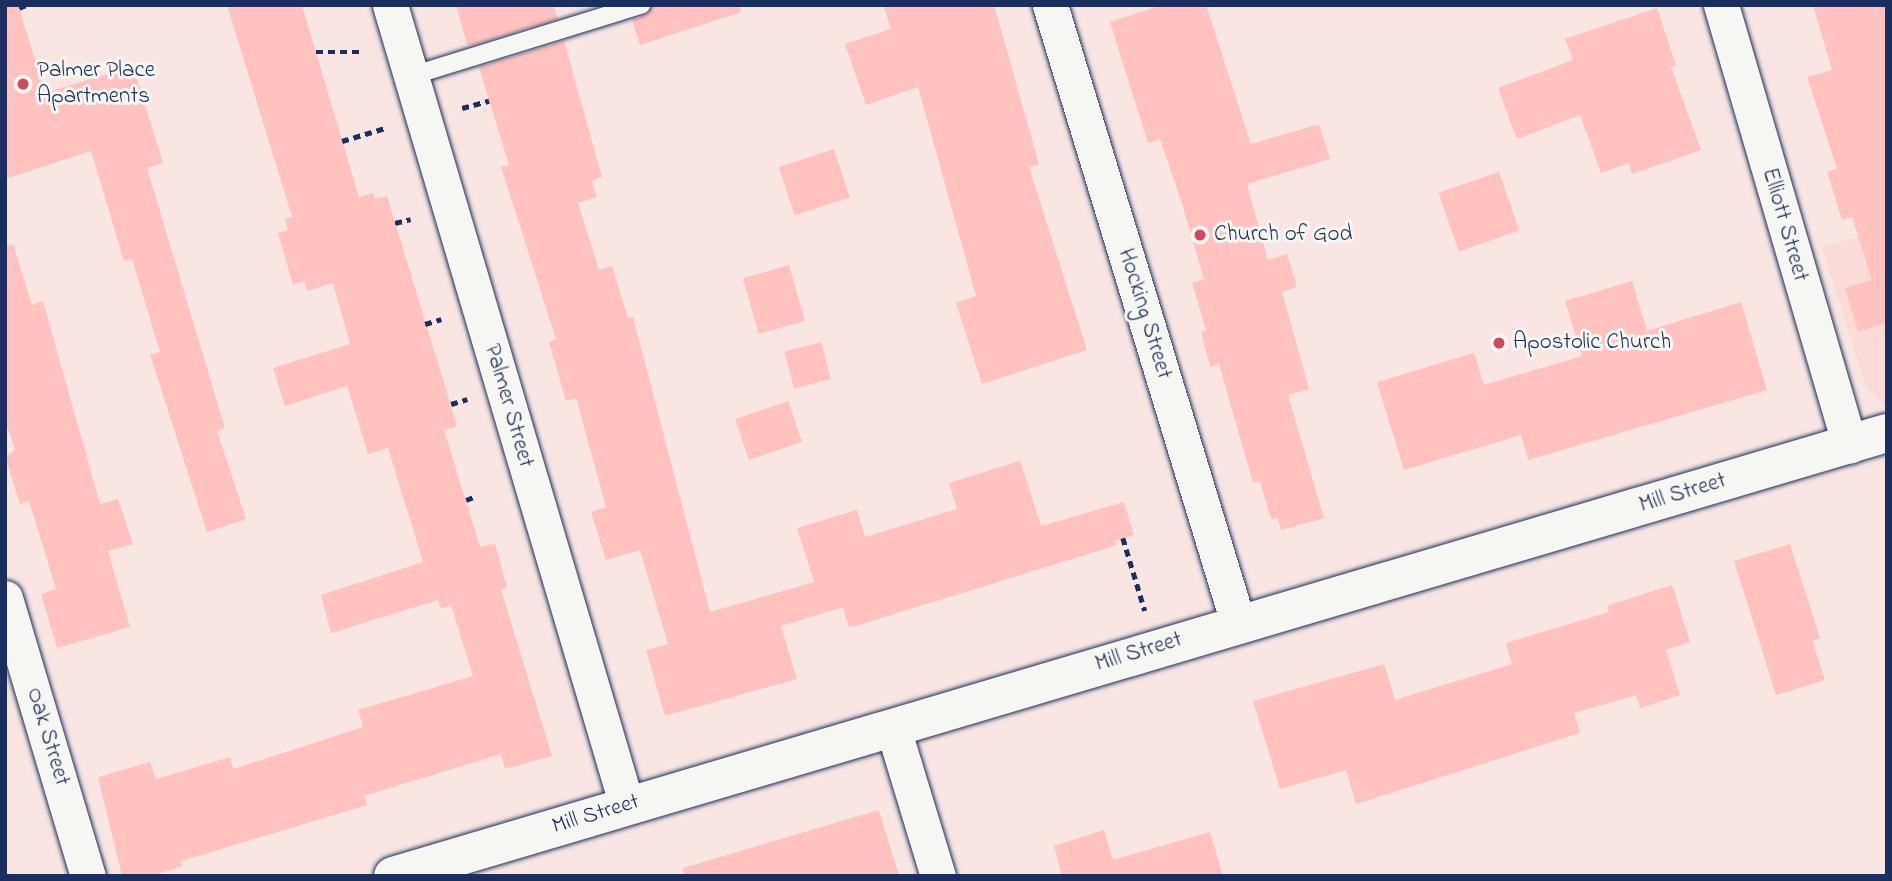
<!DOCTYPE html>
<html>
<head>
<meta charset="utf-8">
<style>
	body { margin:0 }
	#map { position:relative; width:1892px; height:881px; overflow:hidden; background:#f9e6e3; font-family:"Indie Flower",sans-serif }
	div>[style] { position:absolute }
	.built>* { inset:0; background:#fbdbd8 }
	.building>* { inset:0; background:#ffc2bf; transform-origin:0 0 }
	.path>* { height:4.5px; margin-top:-2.25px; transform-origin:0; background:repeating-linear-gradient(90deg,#1b2f5e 0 7px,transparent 0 12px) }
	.roads { filter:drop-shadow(0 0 2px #1b2f5e) drop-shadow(0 0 2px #1b2f5e) }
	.service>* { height:18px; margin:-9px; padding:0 9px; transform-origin:9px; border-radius:9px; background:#f6f6f2 }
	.minor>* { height:35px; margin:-17.5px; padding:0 17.5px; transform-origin:17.5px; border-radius:17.5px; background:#f6f6f2 }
	.tertiary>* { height:38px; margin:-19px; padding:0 19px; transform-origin:19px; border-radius:19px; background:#f6f6f2 }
	.dots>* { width:19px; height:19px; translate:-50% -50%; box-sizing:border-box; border:4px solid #f6f6f2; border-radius:50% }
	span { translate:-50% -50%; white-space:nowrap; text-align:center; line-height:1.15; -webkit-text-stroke:6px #f6f6f2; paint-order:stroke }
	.poi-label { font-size:23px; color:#1b2f5e }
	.left { translate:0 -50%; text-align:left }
	.street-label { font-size:23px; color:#1b2f5e }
	.frame { position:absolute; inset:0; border:7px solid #1b2f5e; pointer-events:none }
</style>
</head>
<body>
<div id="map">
	<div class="built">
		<div style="clip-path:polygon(1887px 227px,1887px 408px,1866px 387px,1822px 248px)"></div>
	</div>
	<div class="building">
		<div style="clip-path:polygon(5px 5px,18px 5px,45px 93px,133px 66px,163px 163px,147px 168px,225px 428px,217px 431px,246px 519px,207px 532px,150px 355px,160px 352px,132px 259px,124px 261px,91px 151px,5px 179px)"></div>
		<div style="clip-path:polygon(227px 5px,302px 5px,359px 197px,373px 193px,375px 199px,387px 196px,457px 426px,444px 430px,480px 547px,495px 543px,507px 588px,501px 590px,552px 756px,505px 769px,501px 754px,364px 796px,367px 805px,181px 861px,183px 866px,151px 876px,122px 876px,98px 777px,150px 762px,156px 779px,230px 757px,233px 769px,363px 727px,358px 710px,473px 676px,451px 605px,441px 609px,438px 600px,331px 633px,321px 595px,423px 562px,388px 448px,368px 454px,347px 386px,285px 406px,273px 368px,350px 344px,333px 283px,307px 291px,304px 281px,293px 285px,278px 233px,288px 230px,285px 219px,292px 217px)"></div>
		<div style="clip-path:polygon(456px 5px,553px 5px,558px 19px,473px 45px,467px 44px)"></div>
		<div style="clip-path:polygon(652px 5px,740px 5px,741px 12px,640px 45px,632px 20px,649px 13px)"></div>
		<div style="clip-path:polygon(883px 5px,994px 5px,1039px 164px,1029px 167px,1087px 350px,982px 384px,956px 303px,976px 296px,918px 87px,866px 105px,845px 44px,891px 29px)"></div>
		<div style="clip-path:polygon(1162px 5px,1206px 5px,1251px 144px,1319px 124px,1330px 159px,1247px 184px,1268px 260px,1287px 254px,1297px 287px,1282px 292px,1309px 389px,1288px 395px,1324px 518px,1281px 530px,1278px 518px,1271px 519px,1260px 481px,1253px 483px,1219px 364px,1210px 367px,1201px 332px,1206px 330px,1192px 283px,1204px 279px,1182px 204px,1160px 139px,1148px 143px,1110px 22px)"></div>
		<div style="clip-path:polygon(1813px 5px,1887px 5px,1887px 322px,1858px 332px,1845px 288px,1872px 280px,1852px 217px,1842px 220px,1827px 172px,1837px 169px,1807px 77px,1832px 70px)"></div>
		<div style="clip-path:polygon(1657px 8px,1676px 65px,1671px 67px,1701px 150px,1632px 174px,1629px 163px,1601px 173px,1580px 115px,1517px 139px,1498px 88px,1573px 60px,1565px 39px)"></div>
		<div style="clip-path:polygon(564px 41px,602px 177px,592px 181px,597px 197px,578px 203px,599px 270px,612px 266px,628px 318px,633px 317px,710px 612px,814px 582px,797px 528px,857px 510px,865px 537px,957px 509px,949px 483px,1020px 461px,1041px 526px,1124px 502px,1134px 535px,1115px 541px,1117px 545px,849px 628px,843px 607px,781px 626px,797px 679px,665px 716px,646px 650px,668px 644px,640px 550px,606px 560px,591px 512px,606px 507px,576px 398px,566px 401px,549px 342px,556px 339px,501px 167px,509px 165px,479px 67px)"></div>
		<div style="left:834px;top:149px;width:51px;height:58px;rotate:72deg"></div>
		<div style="left:1499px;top:172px;width:62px;height:64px;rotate:71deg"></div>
		<div style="clip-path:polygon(13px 244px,32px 305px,43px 301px,100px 504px,118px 499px,133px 544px,108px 551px,130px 627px,57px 648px,41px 594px,56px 589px,29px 501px,20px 504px,5px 457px,15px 450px,5px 420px,5px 246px)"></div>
		<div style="left:789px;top:265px;width:58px;height:48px;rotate:74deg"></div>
		<div style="clip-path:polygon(1632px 281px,1647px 331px,1741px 302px,1767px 390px,1528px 460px,1521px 435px,1404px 470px,1377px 382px,1474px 353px,1484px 385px,1582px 356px,1565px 301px)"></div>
		<div style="left:821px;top:342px;width:38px;height:38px;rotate:75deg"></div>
		<div style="left:788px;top:401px;width:43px;height:56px;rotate:71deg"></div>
		<div style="clip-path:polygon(1790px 544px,1820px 638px,1812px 640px,1825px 680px,1776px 695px,1734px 561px)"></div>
		<div style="clip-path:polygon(1672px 585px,1690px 642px,1666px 650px,1680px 695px,1640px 708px,1636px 695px,1574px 713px,1580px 733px,1356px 804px,1346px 770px,1280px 789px,1253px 701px,1384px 664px,1395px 700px,1512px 664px,1506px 643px,1609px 612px,1607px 606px)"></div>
		<div style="clip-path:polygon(879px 810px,899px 876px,684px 876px,683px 868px)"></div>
		<div style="clip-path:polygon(1104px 830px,1113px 860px,1210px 832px,1223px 876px,1062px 876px,1054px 846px)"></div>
	</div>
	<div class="path">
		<div style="left:19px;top:8px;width:8px;rotate:-23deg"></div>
		<div style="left:316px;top:52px;width:48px"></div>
		<div style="left:462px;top:108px;width:28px;rotate:-15deg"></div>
		<div style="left:342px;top:141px;width:45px;rotate:-16.8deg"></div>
		<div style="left:395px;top:223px;width:16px;rotate:-14deg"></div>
		<div style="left:425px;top:324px;width:17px;rotate:-17deg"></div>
		<div style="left:451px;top:404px;width:17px;rotate:-17deg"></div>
		<div style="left:466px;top:500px;width:9px;rotate:-21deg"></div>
		<div style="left:1123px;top:538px;width:76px;rotate:73.2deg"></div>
	</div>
	<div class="roads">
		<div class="service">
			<div style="left:411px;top:76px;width:241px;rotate:-17.2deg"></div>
		</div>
		<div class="minor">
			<div style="left:390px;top:5px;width:835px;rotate:73.52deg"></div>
			<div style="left:1050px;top:5px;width:646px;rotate:73.08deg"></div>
			<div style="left:1721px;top:5px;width:459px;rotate:73.7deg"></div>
			<div style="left:5px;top:598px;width:290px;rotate:73.4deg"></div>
			<div style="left:893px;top:728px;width:155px;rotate:73.1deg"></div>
		</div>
		<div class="tertiary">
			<div style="left:393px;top:876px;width:1558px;rotate:-16.52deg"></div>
		</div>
	</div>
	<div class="dots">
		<div style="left:23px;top:84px;background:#d1495b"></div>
		<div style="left:1200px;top:235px;background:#d1495b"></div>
		<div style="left:1499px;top:343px;background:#d1495b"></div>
	</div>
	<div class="poi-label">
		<span class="left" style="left:37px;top:84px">Palmer Place<br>Apartments</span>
		<span class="left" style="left:1214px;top:235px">Church of God</span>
		<span class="left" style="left:1513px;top:343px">Apostolic Church</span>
	</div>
	<div class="street-label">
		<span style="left:1784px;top:225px;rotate:74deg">Elliott Street</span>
		<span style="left:1144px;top:314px;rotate:73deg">Hocking Street</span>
		<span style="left:508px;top:406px;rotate:74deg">Palmer Street</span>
		<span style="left:1683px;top:494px;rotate:-17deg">Mill Street</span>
		<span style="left:1139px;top:653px;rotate:-17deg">Mill Street</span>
		<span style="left:47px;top:737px;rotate:73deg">Oak Street</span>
		<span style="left:596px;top:815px;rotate:-17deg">Mill Street</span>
	</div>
	<div class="frame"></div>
</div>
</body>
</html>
